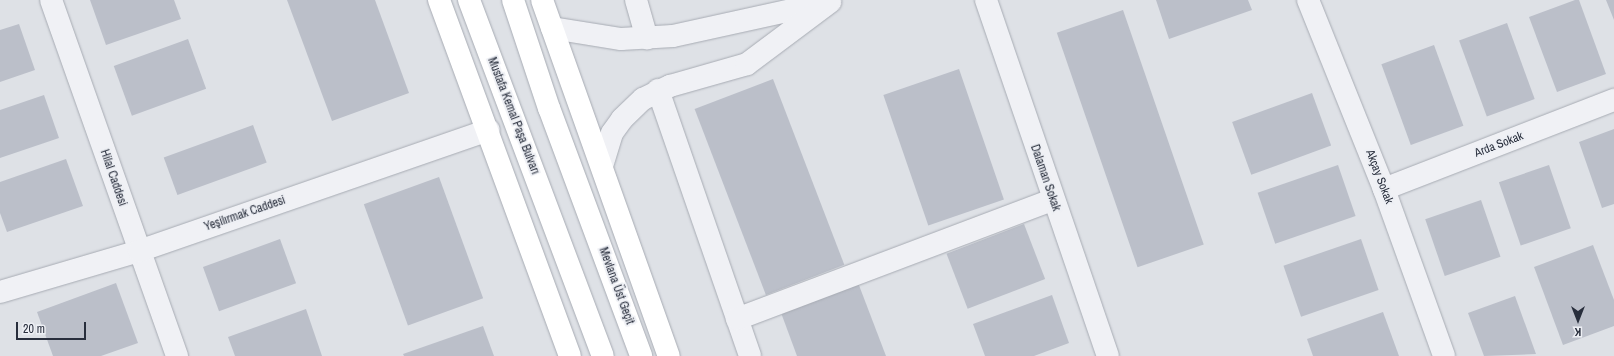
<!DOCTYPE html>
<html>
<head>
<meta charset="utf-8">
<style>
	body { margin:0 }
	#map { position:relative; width:1614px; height:356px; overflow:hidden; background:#dee1e6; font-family:"Archivo Narrow",sans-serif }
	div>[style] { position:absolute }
	.building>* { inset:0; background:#bbbfc9; transform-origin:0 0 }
	.roads { filter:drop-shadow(0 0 1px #a7abb3) drop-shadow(0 0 1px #a7abb3) }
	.minor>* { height:22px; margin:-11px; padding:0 11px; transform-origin:11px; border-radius:11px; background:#f0f1f5 }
	.highway>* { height:22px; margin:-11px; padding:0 11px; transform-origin:11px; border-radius:11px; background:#fff }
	span { translate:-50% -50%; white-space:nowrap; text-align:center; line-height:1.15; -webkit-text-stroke:3.5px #edeff4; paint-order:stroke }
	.street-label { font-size:12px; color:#282e3c }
	.north { position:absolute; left:1558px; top:300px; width:40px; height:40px; -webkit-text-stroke:3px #edeff4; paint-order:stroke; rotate:180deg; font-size:11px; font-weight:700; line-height:16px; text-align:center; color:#282e3c }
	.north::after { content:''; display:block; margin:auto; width:14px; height:18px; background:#282e3c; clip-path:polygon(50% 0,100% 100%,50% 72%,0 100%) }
	.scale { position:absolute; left:16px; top:322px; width:70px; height:18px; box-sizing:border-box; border:2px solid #282e3c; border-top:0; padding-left:5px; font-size:12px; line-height:14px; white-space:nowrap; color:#282e3c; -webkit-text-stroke:3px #edeff4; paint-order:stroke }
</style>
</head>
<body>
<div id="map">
	<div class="building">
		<div style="clip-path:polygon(90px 0,174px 0,181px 19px,106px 45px)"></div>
		<div style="clip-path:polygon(287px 0,375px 0,409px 93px,332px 121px)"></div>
		<div style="clip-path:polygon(1156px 0,1248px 0,1252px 10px,1169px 39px)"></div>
		<div style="clip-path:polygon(1575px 0,1579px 0,1606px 74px,1557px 92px,1529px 17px)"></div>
		<div style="clip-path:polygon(1606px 0,1614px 0,1614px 20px)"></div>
		<div style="left:1123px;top:10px;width:248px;height:70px;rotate:71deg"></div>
		<div style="left:1507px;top:23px;width:81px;height:51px;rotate:70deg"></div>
		<div style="clip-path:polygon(19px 24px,35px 70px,0 82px,0 30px)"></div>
		<div style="left:188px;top:39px;width:53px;height:79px;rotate:70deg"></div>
		<div style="left:1434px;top:45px;width:86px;height:56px;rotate:70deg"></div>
		<div style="left:959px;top:69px;width:138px;height:80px;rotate:71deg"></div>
		<div style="left:773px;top:79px;width:199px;height:84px;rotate:69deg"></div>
		<div style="left:1312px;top:93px;width:56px;height:85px;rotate:70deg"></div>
		<div style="clip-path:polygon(44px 95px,59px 138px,0 158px,0 110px)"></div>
		<div style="left:253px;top:125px;width:40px;height:95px;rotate:70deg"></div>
		<div style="clip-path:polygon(1614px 129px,1614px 204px,1602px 208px,1579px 142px)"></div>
		<div style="clip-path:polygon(66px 159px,83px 206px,7px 232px,0 213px,0 182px)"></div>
		<div style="left:1338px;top:165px;width:54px;height:85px;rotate:71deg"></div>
		<div style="left:1549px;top:165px;width:67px;height:53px;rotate:71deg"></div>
		<div style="left:439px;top:177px;width:129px;height:80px;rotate:70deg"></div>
		<div style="left:1481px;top:200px;width:60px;height:59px;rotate:71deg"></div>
		<div style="left:1024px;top:224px;width:59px;height:83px;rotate:69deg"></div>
		<div style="left:280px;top:239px;width:47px;height:82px;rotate:70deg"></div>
		<div style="left:1361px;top:239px;width:54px;height:82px;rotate:71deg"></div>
		<div style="clip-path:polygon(1593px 245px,1614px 300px,1614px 326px,1563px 345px,1534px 267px)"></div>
		<div style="clip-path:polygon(857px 280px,886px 356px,797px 356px,780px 310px)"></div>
		<div style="clip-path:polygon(116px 283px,138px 343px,101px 356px,53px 356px,37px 312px)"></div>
		<div style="clip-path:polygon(1052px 295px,1069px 343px,1034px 356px,985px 356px,973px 324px)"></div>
		<div style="clip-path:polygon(1515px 296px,1536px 354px,1484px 356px,1468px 313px)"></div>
		<div style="clip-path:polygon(306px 309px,322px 356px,235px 356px,228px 337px)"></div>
		<div style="clip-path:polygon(1383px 312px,1399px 356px,1313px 356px,1307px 339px)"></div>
		<div style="clip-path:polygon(483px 326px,494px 356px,404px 356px,403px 354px)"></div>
	</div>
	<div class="roads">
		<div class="minor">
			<div style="left:51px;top:0;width:378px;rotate:70.5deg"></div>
			<div style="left:636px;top:0;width:40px;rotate:74deg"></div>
			<div style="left:986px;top:0;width:376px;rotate:71.1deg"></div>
			<div style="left:1308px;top:0;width:204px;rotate:68.1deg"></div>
			<div style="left:1384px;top:189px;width:177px;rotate:70.2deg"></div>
			<div style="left:552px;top:28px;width:70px;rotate:9.1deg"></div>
			<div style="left:621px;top:39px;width:52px;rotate:-3.3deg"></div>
			<div style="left:673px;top:36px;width:154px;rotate:-12.4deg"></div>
			<div style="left:658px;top:90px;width:281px;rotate:70.9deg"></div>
			<div style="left:602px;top:166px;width:34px;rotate:-73deg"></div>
			<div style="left:612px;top:133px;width:17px;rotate:-54deg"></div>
			<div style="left:622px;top:119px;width:29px;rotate:-44deg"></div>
			<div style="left:643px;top:99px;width:30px;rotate:-26deg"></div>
			<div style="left:670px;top:86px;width:80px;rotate:-15.9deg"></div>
			<div style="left:747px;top:64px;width:104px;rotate:-36.8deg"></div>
			<div style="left:1384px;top:189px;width:247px;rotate:-21.2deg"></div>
			<div style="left:0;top:292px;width:145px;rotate:-16.4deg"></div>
			<div style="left:139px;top:251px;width:370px;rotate:-19.1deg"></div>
			<div style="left:737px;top:319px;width:337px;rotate:-20.7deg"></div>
		</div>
		<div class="highway">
			<div style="left:439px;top:0;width:379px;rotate:69.8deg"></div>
			<div style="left:469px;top:0;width:380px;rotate:69.4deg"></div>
			<div style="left:513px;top:0;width:114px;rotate:71.6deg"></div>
			<div style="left:549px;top:108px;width:265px;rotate:69.6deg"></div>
			<div style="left:542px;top:0;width:378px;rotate:70.4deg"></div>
		</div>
	</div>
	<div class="street-label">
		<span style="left:513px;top:116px;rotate:69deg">Mustafa Kemal Paşa Bulvarı</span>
		<span style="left:1499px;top:145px;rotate:-21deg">Arda Sokak</span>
		<span style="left:1379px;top:177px;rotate:69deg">Akçay Sokak</span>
		<span style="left:113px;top:178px;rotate:71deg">Hilal Caddesi</span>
		<span style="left:1045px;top:178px;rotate:71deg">Dalaman Sokak</span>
		<span style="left:245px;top:214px;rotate:-19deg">Yeşilırmak Caddesi</span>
		<span style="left:616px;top:286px;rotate:70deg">Mevlana Üst Geçit</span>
	</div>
	<div class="north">K</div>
	<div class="scale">20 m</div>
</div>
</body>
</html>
